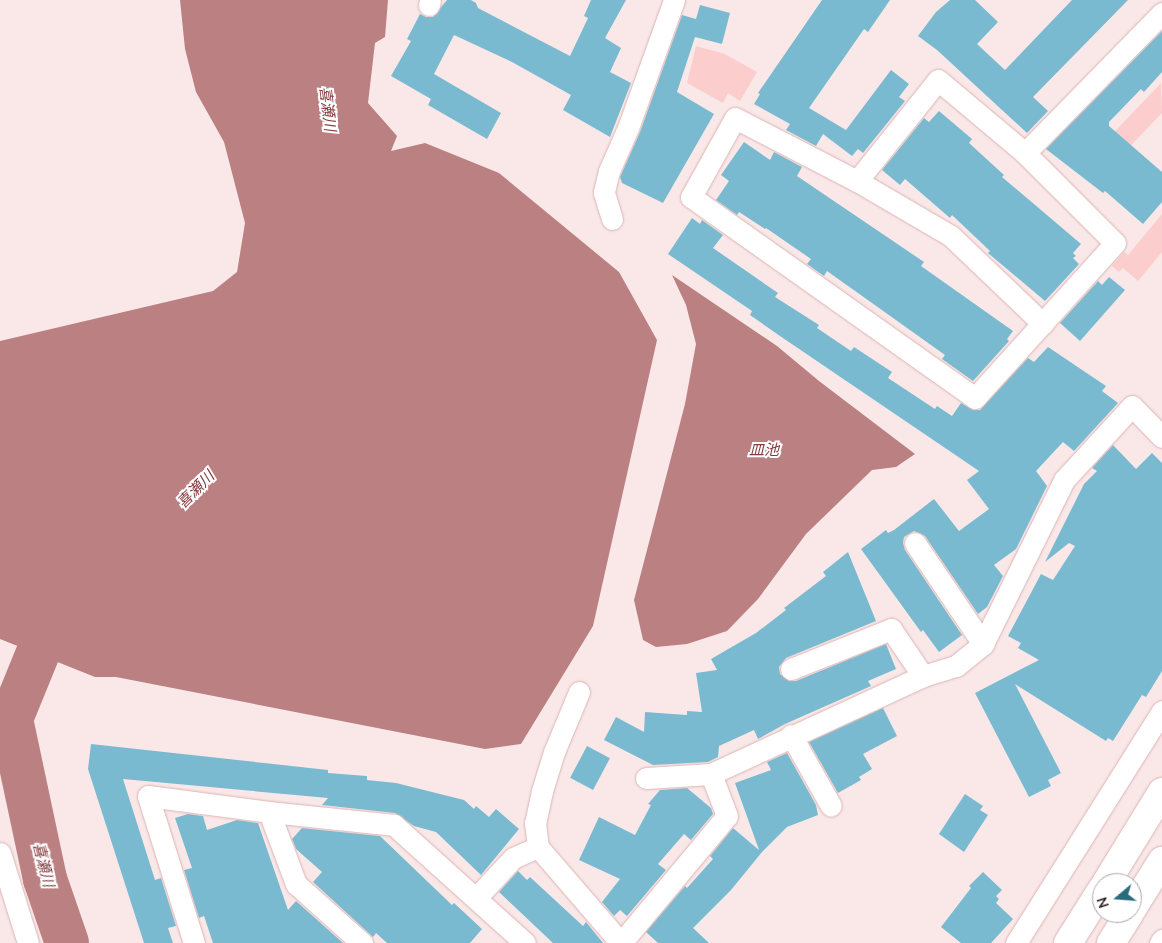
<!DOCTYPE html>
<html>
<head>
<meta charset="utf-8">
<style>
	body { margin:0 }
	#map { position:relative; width:1162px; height:943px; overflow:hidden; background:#fae8e8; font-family:"Nunito Sans","Noto Sans JP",sans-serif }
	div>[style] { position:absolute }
	.green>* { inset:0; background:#fbcdcc }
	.water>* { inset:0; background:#bb8081 }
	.river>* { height:44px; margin:-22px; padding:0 22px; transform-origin:22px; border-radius:22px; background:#bb8081 }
	.building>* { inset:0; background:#79bad0; transform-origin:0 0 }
	.roads { filter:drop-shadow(0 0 1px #dcb3b3) drop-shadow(0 0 1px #dcb3b3) }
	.minor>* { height:21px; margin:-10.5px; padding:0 10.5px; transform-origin:10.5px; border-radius:10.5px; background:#fff }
	.motorway>* { height:28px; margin:-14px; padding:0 14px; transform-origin:14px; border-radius:14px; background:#fff }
	span { translate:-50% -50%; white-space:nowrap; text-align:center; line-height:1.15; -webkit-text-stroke:4px #fff; paint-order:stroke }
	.water-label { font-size:15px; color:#853a3e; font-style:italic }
	.north { position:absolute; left:1092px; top:873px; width:50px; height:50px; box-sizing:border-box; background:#fff; border:1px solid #aba5a5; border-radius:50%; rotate:252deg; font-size:14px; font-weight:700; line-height:20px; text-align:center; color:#2e1e1e }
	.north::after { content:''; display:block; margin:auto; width:18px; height:22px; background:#2a6b7f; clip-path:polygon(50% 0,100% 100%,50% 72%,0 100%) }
</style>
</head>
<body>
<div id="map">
	<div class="green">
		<div style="clip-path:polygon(696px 46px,725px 54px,757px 72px,740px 101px,728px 93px,723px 103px,687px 83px)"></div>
		<div style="clip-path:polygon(1161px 83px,1162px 113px,1115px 162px,1100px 147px)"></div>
		<div style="clip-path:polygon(1162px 214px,1162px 252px,1138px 281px,1123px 268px,1119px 272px,1112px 266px,1124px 252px,1128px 255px)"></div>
	</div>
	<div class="water">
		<div style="clip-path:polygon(180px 0,388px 0,385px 37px,375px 43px,368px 103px,397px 136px,391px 151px,425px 143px,499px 173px,619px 272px,657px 340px,593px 626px,521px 744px,485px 749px,116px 677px,95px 677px,0 639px,0 341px,213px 291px,237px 272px,245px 223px,224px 142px,196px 92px,185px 49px)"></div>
		<div style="clip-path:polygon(672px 275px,777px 346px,819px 381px,915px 454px,896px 467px,872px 470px,806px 534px,758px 599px,727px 631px,687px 644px,656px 647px,643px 640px,634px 600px,685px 404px,696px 344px,686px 305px)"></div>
	</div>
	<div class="river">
		<div style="left:67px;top:943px;width:68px;rotate:-109deg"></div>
		<div style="left:45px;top:879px;width:164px;rotate:-102deg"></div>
		<div style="left:11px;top:719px;width:95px;rotate:-67.8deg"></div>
		<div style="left:47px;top:631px;width:33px;rotate:-39deg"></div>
	</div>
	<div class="building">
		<div style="clip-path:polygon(447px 0,471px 0,476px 3px,478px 8px,570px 56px,588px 18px,584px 16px,591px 0,626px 0,605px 38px,621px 48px,610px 72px,631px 83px,610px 137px,563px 110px,571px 95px,512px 62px,454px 35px,434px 74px,501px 113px,487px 139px,428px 105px,431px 99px,391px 76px,411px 41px,407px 39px,420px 14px,426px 17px,433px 17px)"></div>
		<div style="clip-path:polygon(822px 0,890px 0,868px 32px,864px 29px,809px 108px,846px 130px,891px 70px,909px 84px,899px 97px,905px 101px,863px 153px,858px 149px,852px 156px,823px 134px,816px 146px,786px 130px,790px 124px,754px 104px,760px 94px,758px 93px)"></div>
		<div style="clip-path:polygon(950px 0,975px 0,998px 22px,977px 44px,1005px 70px,1072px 0,1128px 0,1033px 97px,1048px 111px,1027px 133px,937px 50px,918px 36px,936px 12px)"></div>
		<div style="clip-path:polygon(700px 5px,730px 13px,722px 44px,695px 37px,677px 92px,714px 114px,663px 203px,622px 183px,620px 177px,640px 132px,682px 15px,696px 19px)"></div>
		<div style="clip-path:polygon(1162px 31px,1162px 72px,1144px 92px,1141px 89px,1109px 122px,1109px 126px,1162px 172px,1162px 202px,1143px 224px,1105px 191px,1103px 193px,1046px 149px)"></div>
		<div style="clip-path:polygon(939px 111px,972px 139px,969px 143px,1004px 175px,1002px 177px,1081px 244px,1073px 253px,1076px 256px,1073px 258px,1079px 264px,1045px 301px,988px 253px,990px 251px,952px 215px,950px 218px,905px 179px,900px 185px,882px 170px,924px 118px,929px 122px)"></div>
		<div style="clip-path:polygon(744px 142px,770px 160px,774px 152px,802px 167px,797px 176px,924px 262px,921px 266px,1013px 331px,1007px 339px,1009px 341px,973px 381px,942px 359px,945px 355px,879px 308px,827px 271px,824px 276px,807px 264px,811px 259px,766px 228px,765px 229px,739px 212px,737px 215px,716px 200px,729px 181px,721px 175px)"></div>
		<div style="clip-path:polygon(692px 218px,700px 224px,702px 220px,723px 235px,713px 248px,778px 293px,775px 297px,819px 325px,817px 328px,851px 351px,854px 347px,892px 372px,888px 378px,935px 409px,937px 406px,952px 416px,961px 403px,973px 410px,980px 410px,1028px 358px,1034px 362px,1048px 347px,1106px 386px,1102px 391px,1118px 403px,1074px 451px,1063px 442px,1036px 471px,1047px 486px,1016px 549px,994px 565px,1003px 576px,987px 607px,978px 614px,925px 536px,914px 531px,904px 537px,903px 543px,905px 550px,962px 635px,939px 652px,923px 630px,921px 632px,861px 549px,886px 530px,888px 533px,894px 530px,934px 499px,959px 531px,989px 509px,967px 480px,979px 471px,780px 336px,750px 315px,752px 311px,668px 254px)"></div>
		<div style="clip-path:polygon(1109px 277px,1125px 290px,1080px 341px,1060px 323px,1098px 281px,1102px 285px)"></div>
		<div style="clip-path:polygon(1113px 445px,1136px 469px,1152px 453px,1162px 463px,1162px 671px,1146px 697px,1142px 695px,1113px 741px,1108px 738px,1106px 741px,1015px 684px,1061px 773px,1048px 780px,1051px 786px,1029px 797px,975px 693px,1039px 660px,1018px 648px,1021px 643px,1008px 636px,1041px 574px,1053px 580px,1075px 546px,1069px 543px,1045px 562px,1084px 484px,1097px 471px,1092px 468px)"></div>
		<div style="clip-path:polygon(848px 552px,876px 621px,786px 658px,779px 667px,780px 674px,789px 681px,796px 681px,886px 644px,896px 669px,868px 681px,871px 686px,785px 724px,758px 739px,754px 730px,719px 746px,718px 757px,708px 762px,653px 765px,604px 740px,616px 717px,644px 732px,645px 712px,687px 715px,687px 711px,702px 712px,696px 673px,717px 670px,711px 659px,756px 633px,786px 610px,784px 608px,826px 576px,823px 572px)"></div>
		<div style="clip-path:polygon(883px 708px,897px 736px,863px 754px,872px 769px,859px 777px,861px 780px,838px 793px,809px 742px)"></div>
		<div style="clip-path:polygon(91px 744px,328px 770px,328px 773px,367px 776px,367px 780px,396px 783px,464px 800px,474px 809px,476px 806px,489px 817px,496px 809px,519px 829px,481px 875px,436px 832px,414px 826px,395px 813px,322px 805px,328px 798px,123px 779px,155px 880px,161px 878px,176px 926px,168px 928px,173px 943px,144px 943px,88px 769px)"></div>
		<div style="left:587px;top:746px;width:26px;height:36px;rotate:28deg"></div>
		<div style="clip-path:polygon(787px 753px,816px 805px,818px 815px,787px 827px,762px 852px,731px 890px,693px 928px,709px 943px,658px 943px,646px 932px,685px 886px,687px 888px,713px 859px,710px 856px,733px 828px,759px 850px,735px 783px,771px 770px,767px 762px)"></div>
		<div style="clip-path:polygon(687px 788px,711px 808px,713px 814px,691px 840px,684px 834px,658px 864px,666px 870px,627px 916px,620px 910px,614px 916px,602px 902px,620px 879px,579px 860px,599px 817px,635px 835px,651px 805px,648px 804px,660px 790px)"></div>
		<div style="clip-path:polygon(965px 794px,983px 806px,980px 810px,988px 815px,964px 852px,939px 834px)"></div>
		<div style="clip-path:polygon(188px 814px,203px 816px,207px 830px,237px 820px,258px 823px,288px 910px,296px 901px,343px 943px,213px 943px,204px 916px,199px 918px,184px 870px,192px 868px,175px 818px)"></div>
		<div style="clip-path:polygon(302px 828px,380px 836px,452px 905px,454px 903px,482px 929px,470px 943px,387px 943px,376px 933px,373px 937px,313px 882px,322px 872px,296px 849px,292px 839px)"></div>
		<div style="clip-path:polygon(518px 871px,527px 880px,530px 877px,583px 926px,586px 922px,603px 943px,553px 943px,499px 892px)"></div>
		<div style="clip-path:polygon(983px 872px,1002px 890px,996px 896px,999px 899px,996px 903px,1013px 919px,991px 943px,961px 943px,941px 927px,971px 888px,969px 886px)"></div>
	</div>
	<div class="roads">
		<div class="minor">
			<div style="left:429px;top:5px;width:5px;rotate:-79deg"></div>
			<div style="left:938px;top:80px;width:114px;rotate:40deg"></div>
			<div style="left:1025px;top:153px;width:127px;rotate:45deg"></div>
			<div style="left:1115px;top:243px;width:209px;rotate:132.1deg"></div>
			<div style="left:975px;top:398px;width:348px;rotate:-144.7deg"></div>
			<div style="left:691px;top:197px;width:90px;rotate:-60.9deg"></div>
			<div style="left:735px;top:118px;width:137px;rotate:27.3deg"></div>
			<div style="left:857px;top:181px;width:129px;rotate:-51.3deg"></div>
			<div style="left:1025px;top:153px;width:196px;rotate:-45.6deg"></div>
			<div style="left:857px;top:181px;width:109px;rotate:30.3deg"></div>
			<div style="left:951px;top:236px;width:127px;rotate:43.7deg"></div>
			<div style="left:612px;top:219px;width:28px;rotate:-107deg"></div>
			<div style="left:604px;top:192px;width:22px;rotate:-77deg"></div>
			<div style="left:609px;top:171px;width:47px;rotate:-66.2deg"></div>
			<div style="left:628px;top:128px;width:136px;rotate:-70.2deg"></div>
			<div style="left:915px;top:543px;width:122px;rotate:56deg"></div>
			<div style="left:791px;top:669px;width:108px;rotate:-21.8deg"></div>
			<div style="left:891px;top:629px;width:57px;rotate:55.8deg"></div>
			<div style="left:579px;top:692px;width:65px;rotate:112.6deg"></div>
			<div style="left:554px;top:752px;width:41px;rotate:107.1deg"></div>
			<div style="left:542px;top:791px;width:33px;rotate:102deg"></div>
			<div style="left:535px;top:823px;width:24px;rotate:83deg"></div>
			<div style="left:538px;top:847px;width:127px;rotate:49.2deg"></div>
			<div style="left:791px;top:735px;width:81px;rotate:60.6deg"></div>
			<div style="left:646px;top:778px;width:65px;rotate:-3.5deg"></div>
			<div style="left:711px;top:774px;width:234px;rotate:-24.8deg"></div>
			<div style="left:923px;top:676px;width:34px;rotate:-17deg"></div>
			<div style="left:956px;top:666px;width:35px;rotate:-39deg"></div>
			<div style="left:983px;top:644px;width:183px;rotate:-63.7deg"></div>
			<div style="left:1064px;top:480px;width:100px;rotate:-47.4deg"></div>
			<div style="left:1132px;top:406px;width:43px;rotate:45.9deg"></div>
			<div style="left:269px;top:812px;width:77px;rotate:69.4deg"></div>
			<div style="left:296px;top:884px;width:89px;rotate:41.8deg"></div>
			<div style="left:0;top:853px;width:94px;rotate:72.7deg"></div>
			<div style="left:476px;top:898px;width:54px;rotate:-47.2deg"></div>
			<div style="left:513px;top:858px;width:27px;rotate:-24deg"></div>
			<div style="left:194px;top:943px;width:154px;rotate:-107.4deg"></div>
			<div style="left:148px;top:796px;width:122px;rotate:7.5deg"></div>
			<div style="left:269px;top:812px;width:126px;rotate:5.9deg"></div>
			<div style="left:394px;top:825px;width:176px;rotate:42deg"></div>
			<div style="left:621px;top:943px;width:165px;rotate:-50.2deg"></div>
			<div style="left:727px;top:816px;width:45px;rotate:-110.9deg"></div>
			<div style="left:1016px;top:943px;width:274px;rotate:-57.8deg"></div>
			<div style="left:1160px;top:943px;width:4px;rotate:-56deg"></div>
		</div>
		<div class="motorway">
			<div style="left:1106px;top:883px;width:107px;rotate:-58.4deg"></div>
			<div style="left:1132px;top:909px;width:57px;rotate:-58deg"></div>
			<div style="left:1068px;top:943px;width:64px;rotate:-57.8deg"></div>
			<div style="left:1111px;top:943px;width:36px;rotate:-58deg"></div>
		</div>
	</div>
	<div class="water-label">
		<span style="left:327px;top:109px;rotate:83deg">喜瀬川</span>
		<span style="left:764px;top:451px">皿池</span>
		<span style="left:196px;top:490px;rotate:-45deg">喜瀬川</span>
		<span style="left:43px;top:865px;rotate:76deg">喜瀬川</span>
	</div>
	<div class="north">N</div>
</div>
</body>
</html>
